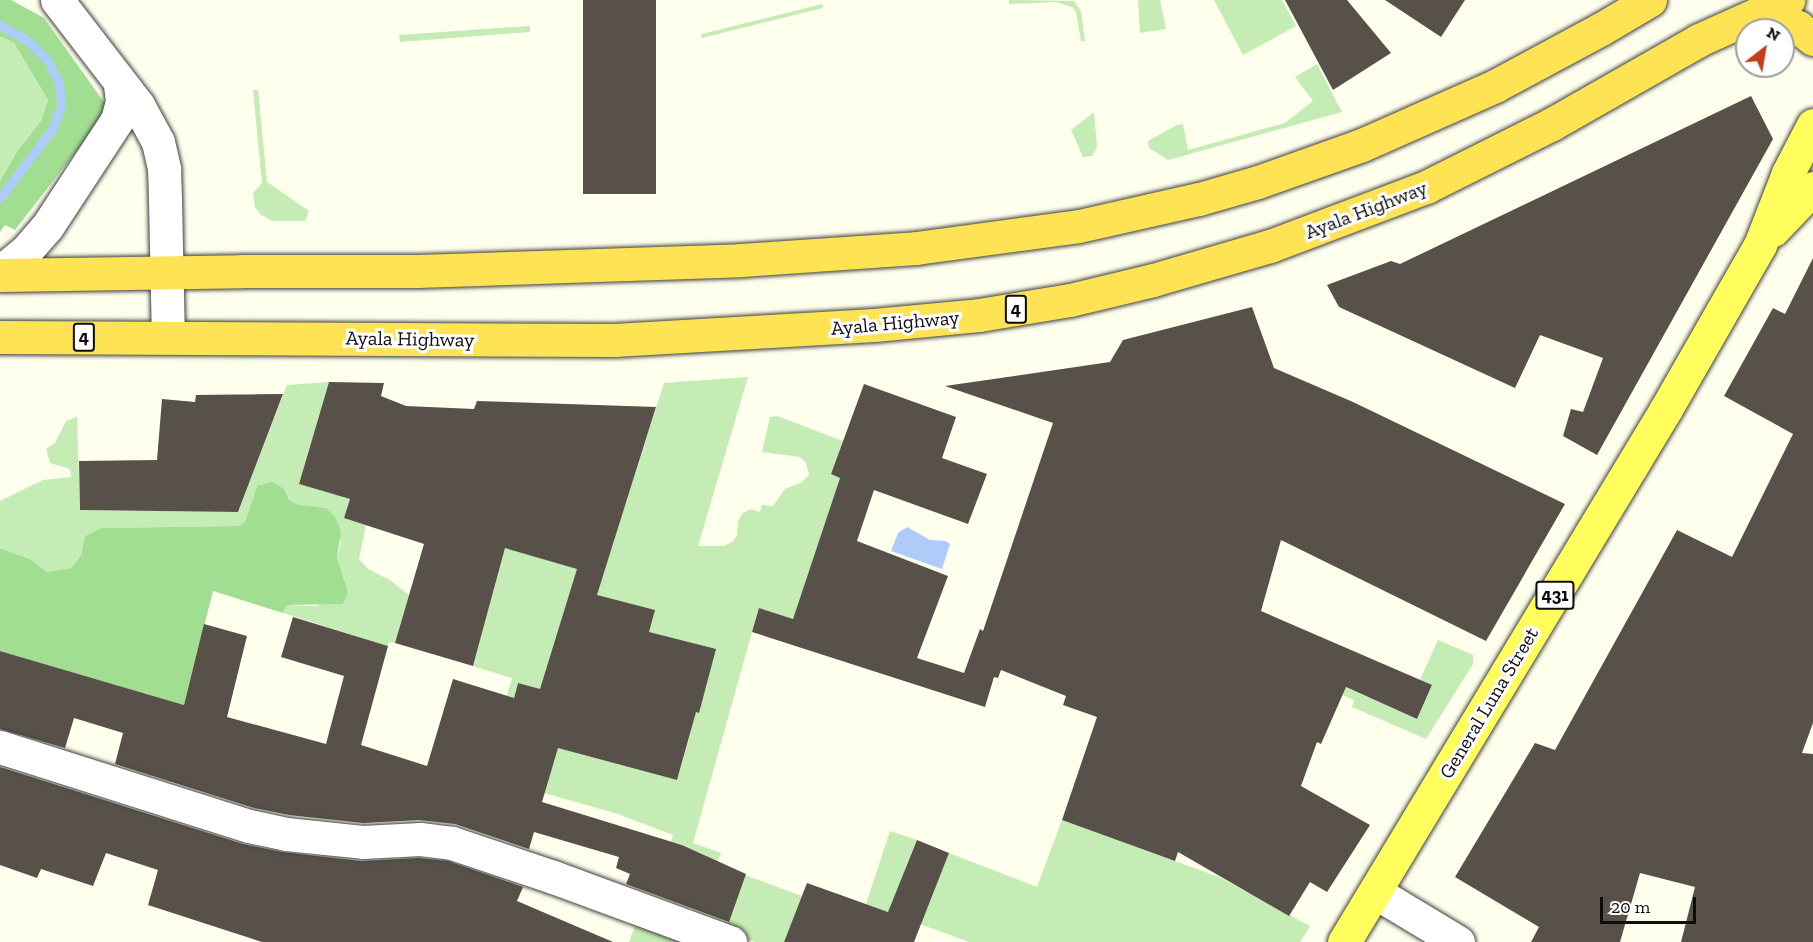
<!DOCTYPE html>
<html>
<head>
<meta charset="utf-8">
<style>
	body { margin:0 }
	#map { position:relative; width:1813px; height:942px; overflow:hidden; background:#feffed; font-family:"Zilla Slab",serif }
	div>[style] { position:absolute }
	.green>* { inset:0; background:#c4ecb4; transform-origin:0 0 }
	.forest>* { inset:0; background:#a2de92 }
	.water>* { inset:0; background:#aecbfa }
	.stream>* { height:9px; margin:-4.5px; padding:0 4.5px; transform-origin:4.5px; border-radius:4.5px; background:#aecbfa }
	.building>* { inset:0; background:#575149; transform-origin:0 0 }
	.roads { filter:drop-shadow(0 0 2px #404040) drop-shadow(0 0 2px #404040) }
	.minor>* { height:33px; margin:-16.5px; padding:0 16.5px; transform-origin:16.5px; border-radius:16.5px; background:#fff }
	.primary>* { height:33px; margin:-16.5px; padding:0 16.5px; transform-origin:16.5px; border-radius:16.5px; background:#fffe5d }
	.trunk>* { height:33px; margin:-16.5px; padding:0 16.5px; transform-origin:16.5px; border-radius:16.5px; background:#fee354 }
	span { translate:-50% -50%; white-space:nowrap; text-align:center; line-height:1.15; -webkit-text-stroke:6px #fff; paint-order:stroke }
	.shield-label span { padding:2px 4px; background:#fff; border:2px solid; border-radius:4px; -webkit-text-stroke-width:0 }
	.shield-label { font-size:18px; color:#0d0d0d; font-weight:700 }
	.street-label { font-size:20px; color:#0d0d0d }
	.north { position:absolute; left:1735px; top:18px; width:60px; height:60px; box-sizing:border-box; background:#fff; border:2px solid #9e9e9e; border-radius:50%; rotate:31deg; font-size:16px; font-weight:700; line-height:24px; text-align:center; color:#0d0d0d }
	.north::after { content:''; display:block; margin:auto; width:21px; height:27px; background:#c73c1b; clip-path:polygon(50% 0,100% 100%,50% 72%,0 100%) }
	.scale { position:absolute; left:1600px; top:897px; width:96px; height:27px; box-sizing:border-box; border:3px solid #0d0d0d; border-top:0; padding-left:8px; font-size:18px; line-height:21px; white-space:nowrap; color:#0d0d0d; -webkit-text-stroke:4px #fff; paint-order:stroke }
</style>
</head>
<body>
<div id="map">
	<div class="green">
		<div style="clip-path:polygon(1009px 0,1074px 1px,1081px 11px,1085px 41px,1081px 41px,1076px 12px,1072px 7px,1056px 2px,1009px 4px)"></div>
		<div style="clip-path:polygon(1138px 0,1160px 0,1166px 29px,1140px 33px)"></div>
		<div style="clip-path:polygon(1214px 0,1282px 0,1296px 26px,1243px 55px)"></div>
		<div style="left:822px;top:4px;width:4px;height:125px;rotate:76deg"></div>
		<div style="clip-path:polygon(530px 26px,530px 32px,400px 42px,399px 35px)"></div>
		<div style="clip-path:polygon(0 36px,14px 43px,48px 100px,41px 121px,18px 150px,0 181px)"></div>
		<div style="clip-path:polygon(1317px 64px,1342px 112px,1168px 160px,1149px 148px,1148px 141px,1177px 125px,1183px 124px,1188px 150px,1285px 123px,1313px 101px,1295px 77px)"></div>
		<div style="clip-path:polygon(253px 90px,258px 90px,267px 182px,309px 211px,305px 221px,272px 221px,260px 214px,255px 207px,253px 193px,262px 183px)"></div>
		<div style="clip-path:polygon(1094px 112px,1097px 147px,1092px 156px,1083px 157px,1071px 130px)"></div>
		<div style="clip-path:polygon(evenodd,748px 377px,698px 546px,724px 546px,732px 542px,737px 536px,738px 521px,742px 514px,750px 509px,760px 512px,762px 505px,773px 506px,785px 489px,802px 482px,809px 475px,806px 463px,800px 457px,762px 452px,770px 417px,777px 416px,843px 441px,831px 474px,840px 478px,793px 619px,759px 608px,752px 632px,693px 843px,721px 853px,715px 868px,707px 856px,678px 843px,674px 850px,669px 848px,673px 835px,618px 814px,544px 793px,486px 767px,512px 678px,473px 666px,505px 548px,603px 576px,664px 383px,748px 377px,518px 683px,572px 699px,499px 749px,518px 683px,748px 377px,691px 731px,677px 780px,577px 753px,691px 731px)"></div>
		<div style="clip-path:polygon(329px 382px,299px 484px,350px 499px,344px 518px,366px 525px,359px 559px,368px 569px,390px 580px,409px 595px,395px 643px,389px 642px,388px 646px,283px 613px,287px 605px,316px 606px,348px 592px,337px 557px,341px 543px,326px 508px,298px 506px,289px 500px,283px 489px,257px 486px,245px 522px,238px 526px,101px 528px,85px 536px,81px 555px,71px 568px,47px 572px,30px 559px,0 548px,0 501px,43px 480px,71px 477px,70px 469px,50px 463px,46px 449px,55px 443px,66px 421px,77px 417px,80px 510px,238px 512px,287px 385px)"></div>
		<div style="clip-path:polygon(1438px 640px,1473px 655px,1473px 664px,1426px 739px,1352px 707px,1354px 700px,1306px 679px,1288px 662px,1417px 719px,1432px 686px,1420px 680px)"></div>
		<div style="clip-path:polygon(1062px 820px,1219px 877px,1310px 926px,1300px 942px,969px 942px,866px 904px,890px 831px,917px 840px,904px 872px,936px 885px,949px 853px,1037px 887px)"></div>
		<div style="clip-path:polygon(745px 875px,802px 896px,784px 942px,756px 942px,725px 931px)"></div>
		<div style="clip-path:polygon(638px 918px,694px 942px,629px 942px)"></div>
	</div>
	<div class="forest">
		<div style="clip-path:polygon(0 0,11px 0,44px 18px,106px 105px,105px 114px,15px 230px,5px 225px,0 232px,0 181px,18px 150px,41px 121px,48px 100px,14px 43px,0 36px)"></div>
		<div style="clip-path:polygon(272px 482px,284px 489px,289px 500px,298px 505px,326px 508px,335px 517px,341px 532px,337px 557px,348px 592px,343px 604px,287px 605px,283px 613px,213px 591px,184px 705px,0 651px,0 548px,30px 559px,47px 572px,71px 568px,81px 555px,85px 536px,101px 528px,238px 526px,245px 522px,257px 486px)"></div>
	</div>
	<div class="water">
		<div style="clip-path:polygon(907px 527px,930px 540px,946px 541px,950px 544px,942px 569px,891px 551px,898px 533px)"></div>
	</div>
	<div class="stream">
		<div style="left:0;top:25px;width:32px;rotate:30deg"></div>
		<div style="left:28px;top:41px;width:28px;rotate:45deg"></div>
		<div style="left:48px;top:61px;width:25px;rotate:63deg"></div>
		<div style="left:59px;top:83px;width:24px;rotate:85deg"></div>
		<div style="left:61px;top:107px;width:24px;rotate:112deg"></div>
		<div style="left:52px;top:129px;width:86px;rotate:127deg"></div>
	</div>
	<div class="building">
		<div style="left:583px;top:0;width:73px;height:194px"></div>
		<div style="clip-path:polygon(1285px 0,1347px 0,1391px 53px,1333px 90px)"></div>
		<div style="clip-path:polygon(1385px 0,1465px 0,1441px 37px)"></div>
		<div style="clip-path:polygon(1751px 96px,1773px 139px,1597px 455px,1563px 436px,1571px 409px,1583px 412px,1603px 358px,1540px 335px,1515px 388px,1339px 307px,1327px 285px,1391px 261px,1400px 264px)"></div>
		<div style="clip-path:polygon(1813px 258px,1813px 723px,1802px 753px,1813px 754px,1813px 942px,1681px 942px,1695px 887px,1640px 873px,1620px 942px,1531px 942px,1539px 927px,1455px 877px,1535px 743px,1555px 750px,1677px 530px,1732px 557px,1793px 434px,1724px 396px,1773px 308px,1785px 314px)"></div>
		<div style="clip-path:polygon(1252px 307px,1274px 368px,1353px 402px,1565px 504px,1486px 641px,1281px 540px,1261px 611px,1432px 685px,1417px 719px,1346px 687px,1321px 744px,1317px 742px,1301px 786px,1370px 825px,1327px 892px,1310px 882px,1289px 916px,1178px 852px,1175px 861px,1062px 820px,1097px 717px,1063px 705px,1066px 696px,1001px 670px,998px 678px,994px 677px,985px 707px,752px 632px,759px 608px,793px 619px,840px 478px,831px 474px,864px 384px,956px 417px,942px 458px,987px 474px,968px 524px,874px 490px,857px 541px,948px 576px,917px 658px,964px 673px,980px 629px,983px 631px,1053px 423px,945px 386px,1110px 362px,1123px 340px)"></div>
		<div style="clip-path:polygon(329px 382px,384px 383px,381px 396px,406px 406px,474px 409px,477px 401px,656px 407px,597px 595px,655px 610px,649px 632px,716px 649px,699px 713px,696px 712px,677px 780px,558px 748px,542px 802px,682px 845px,746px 874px,729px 922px,626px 884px,630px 874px,616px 868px,619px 857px,534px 832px,529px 849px,455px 824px,419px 820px,363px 823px,289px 815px,254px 808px,115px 764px,123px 733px,74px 718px,65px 748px,0 729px,0 651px,184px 705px,204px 624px,247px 636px,227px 717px,326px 744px,344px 676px,281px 657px,293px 617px,388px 646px,361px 745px,427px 766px,453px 679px,514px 698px,518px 683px,540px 689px,577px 569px,505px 548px,473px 666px,395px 643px,424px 544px,344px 518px,350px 499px,299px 484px)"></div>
		<div style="clip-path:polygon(283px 394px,238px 512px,80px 510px,79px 461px,157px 460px,162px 399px,195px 402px,196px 395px)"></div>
		<div style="clip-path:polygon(0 767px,243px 844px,282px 852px,361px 861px,419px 858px,448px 861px,523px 887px,517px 901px,613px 942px,262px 942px,148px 905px,158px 870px,106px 853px,93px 886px,41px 869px,37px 878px,0 865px)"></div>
		<div style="clip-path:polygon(917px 840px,949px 853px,914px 942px,784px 942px,807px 883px,888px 912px)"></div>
	</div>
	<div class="roads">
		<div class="minor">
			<div style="left:57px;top:0;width:133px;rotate:52.4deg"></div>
			<div style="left:138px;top:105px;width:42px;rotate:61.6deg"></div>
			<div style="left:158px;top:142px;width:28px;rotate:77deg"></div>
			<div style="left:164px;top:169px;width:30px;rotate:88deg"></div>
			<div style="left:165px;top:199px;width:138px;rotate:88.8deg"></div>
			<div style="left:0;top:272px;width:32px;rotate:-39deg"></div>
			<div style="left:25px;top:252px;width:33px;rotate:-49deg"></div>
			<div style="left:47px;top:227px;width:128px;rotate:-56.8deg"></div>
			<div style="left:117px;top:120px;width:20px;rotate:-75deg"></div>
			<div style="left:122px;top:101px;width:17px;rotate:-97deg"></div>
			<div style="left:0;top:747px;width:261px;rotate:17.6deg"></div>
			<div style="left:249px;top:826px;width:38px;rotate:12deg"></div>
			<div style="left:286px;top:834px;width:77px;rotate:5.9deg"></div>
			<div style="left:363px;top:842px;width:57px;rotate:-3deg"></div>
			<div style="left:420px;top:839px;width:32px;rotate:7deg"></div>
			<div style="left:452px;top:843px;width:107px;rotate:18.6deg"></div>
			<div style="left:553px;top:877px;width:189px;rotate:20.2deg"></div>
			<div style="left:1375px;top:892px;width:97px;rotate:31.1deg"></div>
		</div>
		<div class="primary">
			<div style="left:1773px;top:230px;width:58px;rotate:-46.4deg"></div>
			<div style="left:1344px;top:942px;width:623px;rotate:-58.86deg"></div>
			<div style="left:1666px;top:409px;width:189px;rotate:-60.2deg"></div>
			<div style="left:1760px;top:245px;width:77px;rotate:-68.7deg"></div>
			<div style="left:1788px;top:173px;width:54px;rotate:-62.5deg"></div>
		</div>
		<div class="trunk">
			<div style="left:1744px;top:23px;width:39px;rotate:-1deg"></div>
			<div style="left:1783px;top:22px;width:16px;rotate:18deg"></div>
			<div style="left:1798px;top:27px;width:19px;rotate:39deg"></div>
			<div style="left:0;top:275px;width:242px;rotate:-0.9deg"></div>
			<div style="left:242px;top:271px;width:175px"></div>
			<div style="left:417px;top:271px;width:324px;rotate:-1.9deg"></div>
			<div style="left:741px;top:260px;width:175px;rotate:-3.9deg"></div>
			<div style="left:916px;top:248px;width:164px;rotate:-7.7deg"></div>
			<div style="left:1079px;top:226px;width:123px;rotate:-12.7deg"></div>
			<div style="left:1199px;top:199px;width:61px;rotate:-16.1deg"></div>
			<div style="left:1258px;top:182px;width:110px;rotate:-19.6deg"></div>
			<div style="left:1362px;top:145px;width:145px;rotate:-23.9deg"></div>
			<div style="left:1495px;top:86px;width:120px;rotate:-28.3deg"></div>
			<div style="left:1601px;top:29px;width:57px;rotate:-30.6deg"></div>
			<div style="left:0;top:337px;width:614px;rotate:0.28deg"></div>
			<div style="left:614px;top:340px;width:260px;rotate:-3.3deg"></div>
			<div style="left:874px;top:325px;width:105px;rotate:-5.4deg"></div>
			<div style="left:979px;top:315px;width:92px;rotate:-9.4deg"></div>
			<div style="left:1070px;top:300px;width:85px;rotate:-13.5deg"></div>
			<div style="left:1153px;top:280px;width:122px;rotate:-16.2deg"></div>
			<div style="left:1270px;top:246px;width:167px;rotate:-20.7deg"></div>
			<div style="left:1426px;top:187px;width:141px;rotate:-26.6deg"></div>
			<div style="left:1552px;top:124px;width:169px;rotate:-29.7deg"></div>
			<div style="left:1699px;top:40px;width:98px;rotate:-24.2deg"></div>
		</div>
	</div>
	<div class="shield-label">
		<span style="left:1016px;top:309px">4</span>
		<span style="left:84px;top:337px">4</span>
		<span style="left:1555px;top:595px">431</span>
	</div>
	<div class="street-label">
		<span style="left:1366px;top:210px;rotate:-21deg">Ayala Highway</span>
		<span style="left:895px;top:323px;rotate:-5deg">Ayala Highway</span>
		<span style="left:410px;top:339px;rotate:1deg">Ayala Highway</span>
		<span style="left:1489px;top:703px;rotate:-59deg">General Luna Street</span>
	</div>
	<div class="north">N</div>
	<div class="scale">20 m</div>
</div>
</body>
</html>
